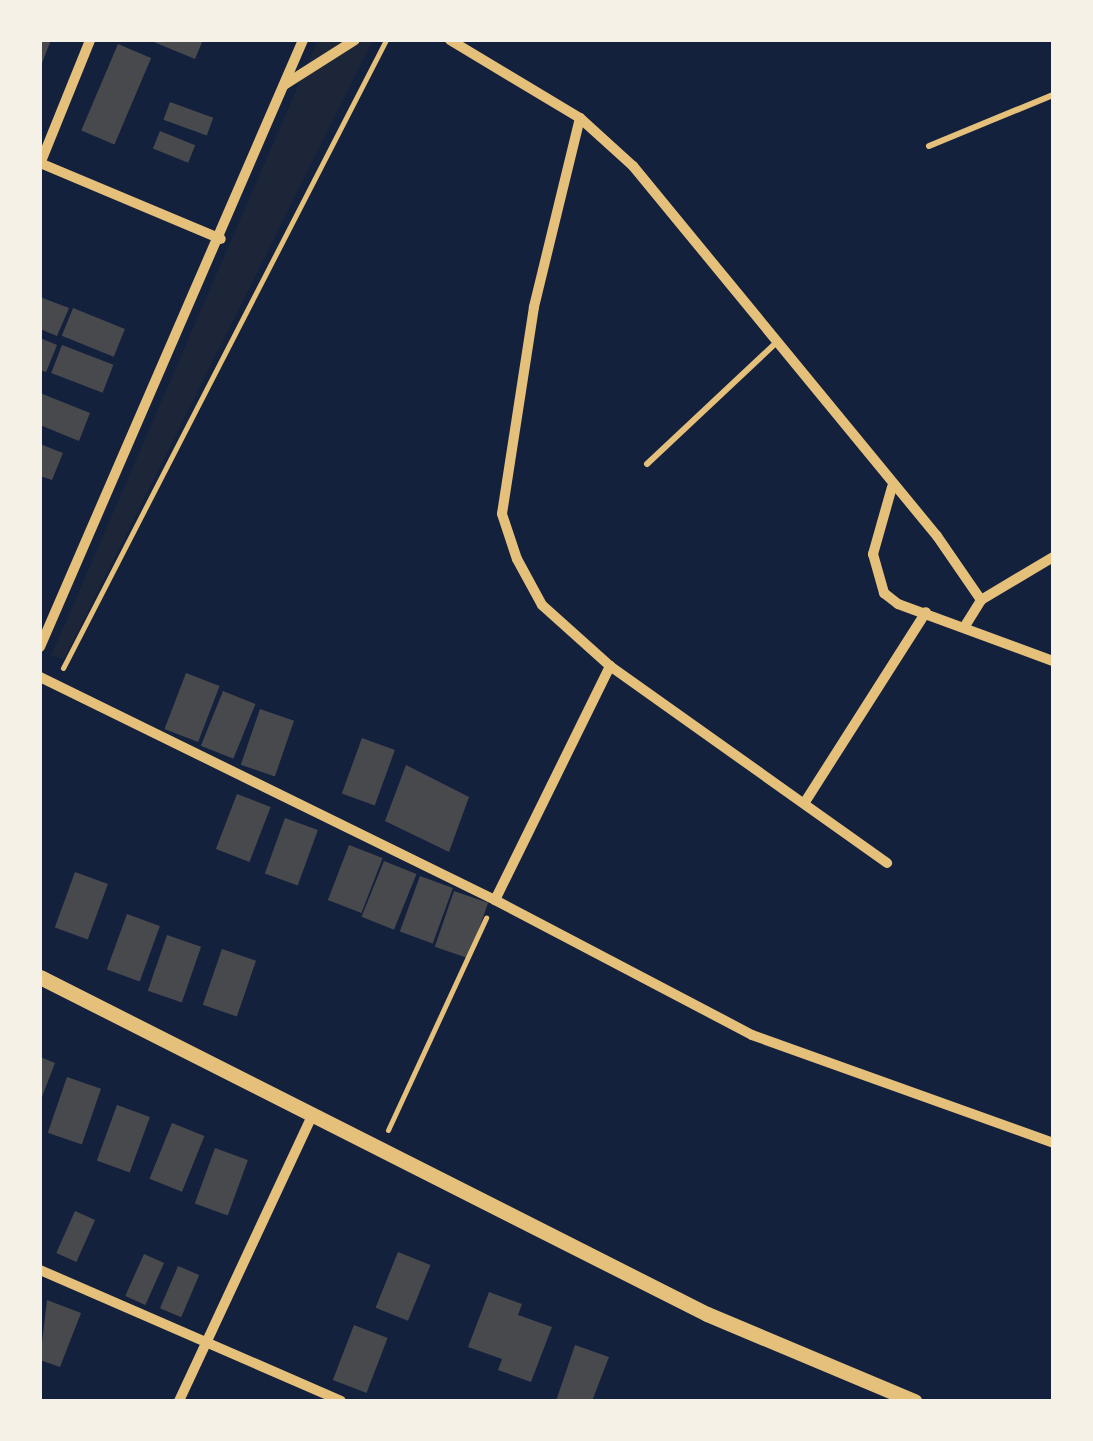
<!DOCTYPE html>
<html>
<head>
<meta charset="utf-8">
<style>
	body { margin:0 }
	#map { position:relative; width:1093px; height:1441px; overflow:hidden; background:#14213d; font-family:"Archivo Narrow",sans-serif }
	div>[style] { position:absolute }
	.green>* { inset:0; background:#1d2539 }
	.building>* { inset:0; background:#48494c; transform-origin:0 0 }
	.path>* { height:5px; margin:-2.5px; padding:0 2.5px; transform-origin:2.5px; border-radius:2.5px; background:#e5c07b }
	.service>* { height:6px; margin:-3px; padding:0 3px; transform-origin:3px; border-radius:3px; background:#e5c07b }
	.minor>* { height:10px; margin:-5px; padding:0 5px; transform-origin:5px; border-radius:5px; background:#e5c07b }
	.tertiary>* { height:15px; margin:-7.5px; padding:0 7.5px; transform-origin:7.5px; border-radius:7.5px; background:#e5c07b }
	span { translate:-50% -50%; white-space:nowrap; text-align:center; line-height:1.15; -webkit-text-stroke:9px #f6f1e7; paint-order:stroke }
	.frame { position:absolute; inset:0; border:42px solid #f6f1e7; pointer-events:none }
</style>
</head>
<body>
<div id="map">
	<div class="green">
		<div style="clip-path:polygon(318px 40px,373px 40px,64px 659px,51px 656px)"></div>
	</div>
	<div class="building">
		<div style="clip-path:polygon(40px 40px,51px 40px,40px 68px)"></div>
		<div style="clip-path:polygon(149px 40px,203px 40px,195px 59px)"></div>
		<div style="left:118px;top:44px;width:36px;height:94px;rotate:23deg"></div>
		<div style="left:170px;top:102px;width:46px;height:19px;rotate:20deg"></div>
		<div style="left:160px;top:131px;width:38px;height:19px;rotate:22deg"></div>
		<div style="clip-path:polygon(40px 297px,69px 308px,57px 336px,40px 329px)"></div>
		<div style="left:73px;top:308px;width:56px;height:30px;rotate:22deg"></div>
		<div style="clip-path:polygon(40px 338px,57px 345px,46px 372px,40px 370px)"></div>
		<div style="left:62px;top:345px;width:55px;height:30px;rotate:21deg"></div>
		<div style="clip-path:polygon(40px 393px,90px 413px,79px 441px,40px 425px)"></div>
		<div style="clip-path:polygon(40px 444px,63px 453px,52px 480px,40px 476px)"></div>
		<div style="left:186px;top:673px;width:36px;height:60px;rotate:21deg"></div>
		<div style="left:223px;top:691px;width:35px;height:59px;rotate:22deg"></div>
		<div style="left:260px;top:709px;width:36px;height:59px;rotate:19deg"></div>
		<div style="left:362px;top:738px;width:35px;height:59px;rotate:20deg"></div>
		<div style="clip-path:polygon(406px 765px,469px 797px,449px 852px,385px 821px)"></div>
		<div style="left:237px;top:794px;width:36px;height:59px;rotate:21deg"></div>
		<div style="left:285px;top:818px;width:35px;height:59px;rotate:20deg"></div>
		<div style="left:349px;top:845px;width:36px;height:59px;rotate:21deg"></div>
		<div style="left:384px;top:861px;width:35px;height:60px;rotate:22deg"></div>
		<div style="left:75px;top:872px;width:35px;height:59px;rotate:20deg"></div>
		<div style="left:420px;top:876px;width:35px;height:59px;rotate:20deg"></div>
		<div style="left:454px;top:891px;width:36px;height:59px;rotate:19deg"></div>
		<div style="left:127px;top:914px;width:35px;height:59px;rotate:20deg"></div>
		<div style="left:167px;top:935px;width:36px;height:59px;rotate:19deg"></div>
		<div style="left:222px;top:949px;width:36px;height:59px;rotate:19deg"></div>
		<div style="clip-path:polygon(40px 1057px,55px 1063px,40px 1102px)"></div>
		<div style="left:67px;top:1077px;width:36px;height:59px;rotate:19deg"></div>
		<div style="left:117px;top:1105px;width:35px;height:59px;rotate:20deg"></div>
		<div style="left:172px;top:1123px;width:35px;height:60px;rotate:22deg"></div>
		<div style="left:215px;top:1148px;width:35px;height:59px;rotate:20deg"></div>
		<div style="left:75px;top:1211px;width:22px;height:46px;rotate:24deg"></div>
		<div style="left:398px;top:1252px;width:35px;height:60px;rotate:22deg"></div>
		<div style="left:144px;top:1254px;width:22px;height:46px;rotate:24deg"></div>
		<div style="left:178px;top:1266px;width:23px;height:46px;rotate:23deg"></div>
		<div style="clip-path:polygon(489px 1292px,522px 1304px,518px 1315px,552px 1327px,531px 1382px,498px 1370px,502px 1359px,468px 1347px)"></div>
		<div style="clip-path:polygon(47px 1300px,81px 1313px,60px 1367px,40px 1360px)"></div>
		<div style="left:354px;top:1325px;width:36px;height:59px;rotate:21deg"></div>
		<div style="clip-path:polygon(575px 1345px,609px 1357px,592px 1401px,556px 1401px)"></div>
	</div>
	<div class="path">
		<div style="left:63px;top:668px;width:706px;rotate:-62.78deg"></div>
		<div style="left:388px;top:1130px;width:234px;rotate:-65.2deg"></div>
	</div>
	<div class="service">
		<div style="left:929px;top:146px;width:134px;rotate:-22.4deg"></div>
		<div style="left:647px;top:464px;width:178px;rotate:-43.2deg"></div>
	</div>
	<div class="minor">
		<div style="left:450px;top:40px;width:152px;rotate:31deg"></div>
		<div style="left:580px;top:118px;width:72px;rotate:42.2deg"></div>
		<div style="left:633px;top:166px;width:479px;rotate:50.6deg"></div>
		<div style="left:937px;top:536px;width:78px;rotate:55.5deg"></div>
		<div style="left:284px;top:85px;width:84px;rotate:-32.4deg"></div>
		<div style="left:580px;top:118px;width:195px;rotate:103.7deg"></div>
		<div style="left:534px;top:307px;width:209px;rotate:98.8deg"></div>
		<div style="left:502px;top:514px;width:47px;rotate:71.6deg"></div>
		<div style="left:517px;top:559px;width:52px;rotate:61.5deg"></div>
		<div style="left:542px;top:605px;width:91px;rotate:41.9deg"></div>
		<div style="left:610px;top:666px;width:340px;rotate:35.4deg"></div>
		<div style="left:40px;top:163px;width:196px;rotate:22.8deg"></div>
		<div style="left:40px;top:164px;width:134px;rotate:-68deg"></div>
		<div style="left:892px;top:487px;width:70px;rotate:105.8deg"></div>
		<div style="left:873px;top:554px;width:41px;rotate:74.2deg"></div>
		<div style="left:884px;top:593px;width:18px;rotate:38deg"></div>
		<div style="left:898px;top:604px;width:165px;rotate:20.2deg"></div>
		<div style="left:965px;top:626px;width:31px;rotate:-58deg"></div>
		<div style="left:981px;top:600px;width:84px;rotate:-30.8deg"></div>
		<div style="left:40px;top:647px;width:662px;rotate:-66.57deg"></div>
		<div style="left:40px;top:677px;width:507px;rotate:26.11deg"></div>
		<div style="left:495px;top:900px;width:290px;rotate:27.7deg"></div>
		<div style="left:752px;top:1035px;width:320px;rotate:19.7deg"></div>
		<div style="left:805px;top:802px;width:225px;rotate:-57.5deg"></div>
		<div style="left:495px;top:900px;width:261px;rotate:-63.8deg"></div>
		<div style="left:40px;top:1270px;width:328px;rotate:23.5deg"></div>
		<div style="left:179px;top:1401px;width:315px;rotate:-65deg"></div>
	</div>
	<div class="tertiary">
		<div style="left:40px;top:977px;width:747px;rotate:26.81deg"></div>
		<div style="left:707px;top:1314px;width:225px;rotate:22.8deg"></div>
	</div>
	<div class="frame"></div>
</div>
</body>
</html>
